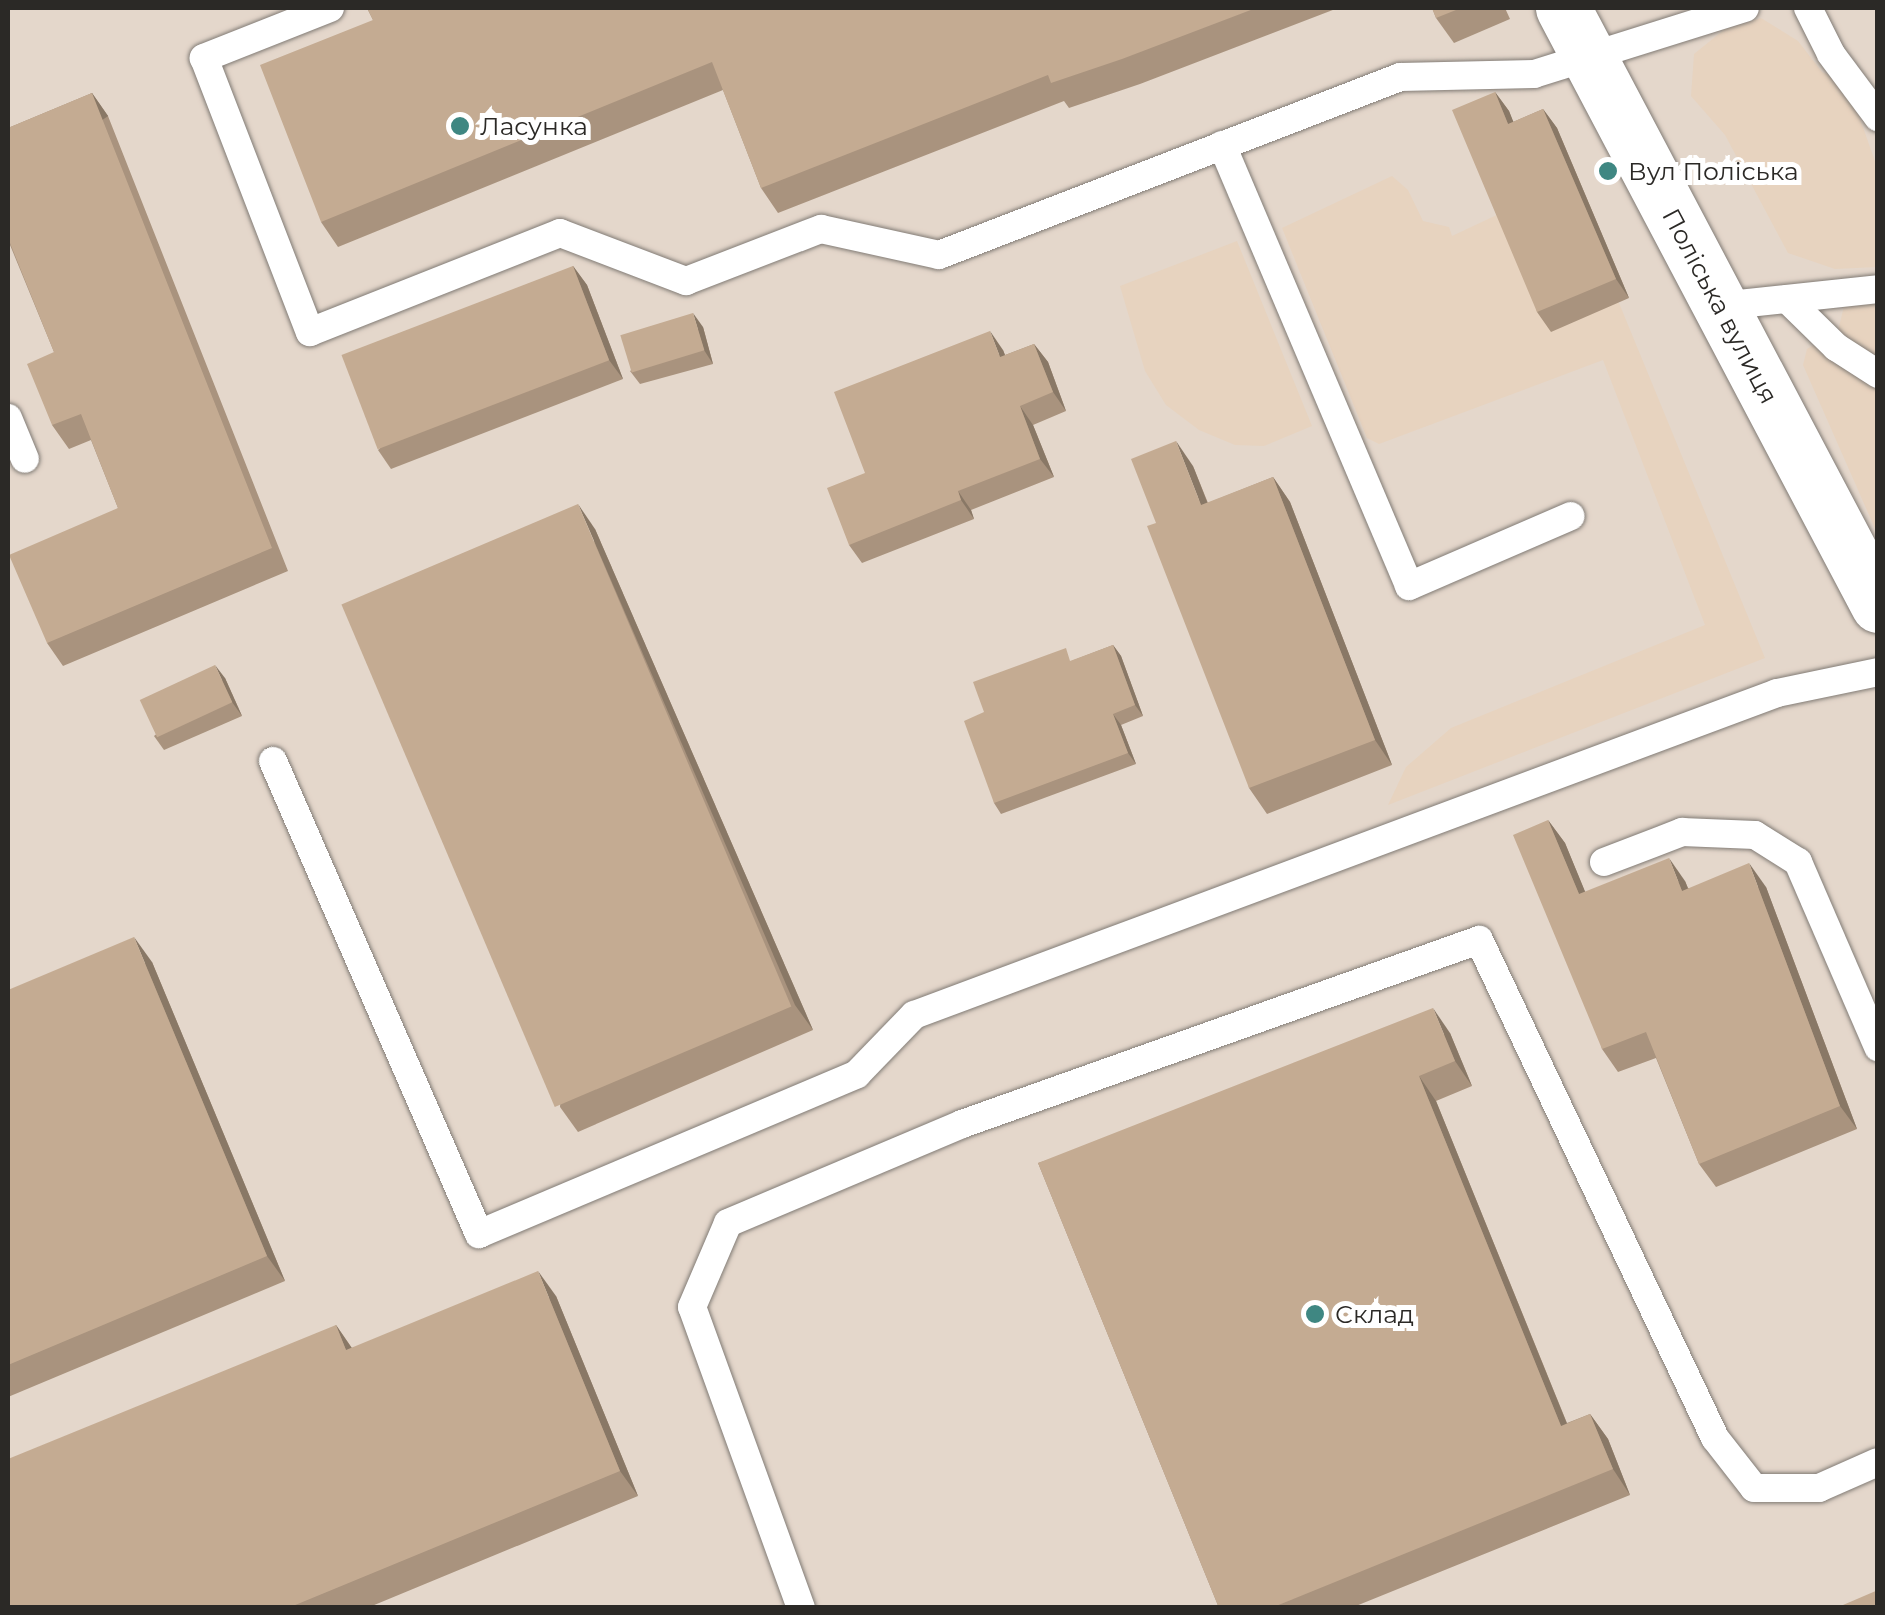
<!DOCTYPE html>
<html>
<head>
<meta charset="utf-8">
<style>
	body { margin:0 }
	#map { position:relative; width:1885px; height:1615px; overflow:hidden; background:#ece5de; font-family:Montserrat,sans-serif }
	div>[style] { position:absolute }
	.built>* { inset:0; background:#e4d7cb; transform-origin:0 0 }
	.green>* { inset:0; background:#e7d3bf }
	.roads { filter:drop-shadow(0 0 2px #817b75) drop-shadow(0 0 2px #817b75) }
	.lane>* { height:28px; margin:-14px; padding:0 14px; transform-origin:14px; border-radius:14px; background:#fff }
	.street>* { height:55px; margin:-27.5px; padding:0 27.5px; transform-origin:27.5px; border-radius:27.5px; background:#fff }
	.wall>* { inset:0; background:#a9937e }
	.shaded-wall>* { inset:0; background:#897866; transform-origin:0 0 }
	.building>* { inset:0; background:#c4ab92; transform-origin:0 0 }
	.dots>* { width:28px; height:28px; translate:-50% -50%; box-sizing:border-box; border:5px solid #fff; border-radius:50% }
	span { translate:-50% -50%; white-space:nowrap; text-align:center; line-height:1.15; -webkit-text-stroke:10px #fff; paint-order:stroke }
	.poi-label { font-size:25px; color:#2b2926 }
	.left { translate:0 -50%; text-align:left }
	.street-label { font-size:25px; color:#2b2926 }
	.frame { position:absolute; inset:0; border:10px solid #2b2926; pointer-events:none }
</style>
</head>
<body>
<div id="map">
	<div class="built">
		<div style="left:8px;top:8px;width:1869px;height:1599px"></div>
	</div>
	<div class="green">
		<div style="clip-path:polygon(1761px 18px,1798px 41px,1822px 72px,1839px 79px,1859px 116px,1877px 167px,1877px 267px,1835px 269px,1788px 253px,1725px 135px,1691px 96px,1694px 54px,1725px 29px)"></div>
		<div style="clip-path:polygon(1392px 176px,1408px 190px,1423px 221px,1449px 227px,1452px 236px,1501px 213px,1619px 303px,1765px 658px,1388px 805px,1406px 767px,1451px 728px,1705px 625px,1603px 360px,1379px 444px,1367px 438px,1282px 228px)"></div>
		<div style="clip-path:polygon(1237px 241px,1312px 426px,1264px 446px,1235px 445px,1199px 430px,1166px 405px,1145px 371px,1120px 286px)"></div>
		<div style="clip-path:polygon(1877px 299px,1877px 533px,1803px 365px,1807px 349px,1838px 331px,1845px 302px)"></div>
	</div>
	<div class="roads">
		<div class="lane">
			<div style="left:330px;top:8px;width:136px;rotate:158.4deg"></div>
			<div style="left:204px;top:58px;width:294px;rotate:68.9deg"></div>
			<div style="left:310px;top:332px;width:269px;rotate:-21.6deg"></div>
			<div style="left:560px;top:233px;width:135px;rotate:20.9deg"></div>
			<div style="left:686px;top:281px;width:145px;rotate:-21.1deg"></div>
			<div style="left:821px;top:229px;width:121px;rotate:12.4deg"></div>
			<div style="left:939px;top:255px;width:494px;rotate:-21.1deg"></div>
			<div style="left:1400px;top:77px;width:134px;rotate:-1.3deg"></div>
			<div style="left:1534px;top:74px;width:221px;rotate:-17.4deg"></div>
			<div style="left:1808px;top:8px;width:51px;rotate:63.4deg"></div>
			<div style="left:1831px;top:54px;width:79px;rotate:53.3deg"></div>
			<div style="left:1222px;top:145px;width:479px;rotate:67deg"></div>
			<div style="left:1409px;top:586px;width:176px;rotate:-23.4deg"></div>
			<div style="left:1787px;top:299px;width:69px;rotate:44.4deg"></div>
			<div style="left:1836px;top:347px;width:50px;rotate:32.7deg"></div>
			<div style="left:1720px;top:306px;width:159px;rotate:-6.1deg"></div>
			<div style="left:8px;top:418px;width:44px;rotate:67.5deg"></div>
			<div style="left:273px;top:761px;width:516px;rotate:66.47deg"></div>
			<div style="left:479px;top:1234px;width:410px;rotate:-22.9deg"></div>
			<div style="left:857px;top:1074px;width:82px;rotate:-46deg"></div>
			<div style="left:914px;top:1015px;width:921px;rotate:-20.46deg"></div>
			<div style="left:1777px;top:693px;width:103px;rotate:-11.7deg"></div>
			<div style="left:1604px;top:862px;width:84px;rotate:-21deg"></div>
			<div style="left:1682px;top:832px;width:73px;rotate:2.4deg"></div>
			<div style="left:1755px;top:835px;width:51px;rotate:32.1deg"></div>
			<div style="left:1798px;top:862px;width:202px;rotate:66.6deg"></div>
			<div style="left:801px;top:1608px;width:320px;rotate:-109.9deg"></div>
			<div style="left:692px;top:1307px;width:91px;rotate:-66.8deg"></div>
			<div style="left:728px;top:1223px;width:254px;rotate:-22.9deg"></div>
			<div style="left:962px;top:1124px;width:549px;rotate:-19.59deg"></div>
			<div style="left:1479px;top:940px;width:551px;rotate:64.64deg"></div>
			<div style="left:1715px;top:1438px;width:63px;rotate:52deg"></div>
			<div style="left:1754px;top:1488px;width:65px"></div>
			<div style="left:1819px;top:1488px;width:64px;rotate:-23.8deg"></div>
		</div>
		<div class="street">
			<div style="left:1563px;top:8px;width:675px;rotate:62.18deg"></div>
		</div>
	</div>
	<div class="wall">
		<div style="clip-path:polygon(367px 8px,1338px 8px,1140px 84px,1069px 108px,1064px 101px,778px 213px,761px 188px,723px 90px,338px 247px,321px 222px,373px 20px)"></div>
		<div style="clip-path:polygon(1432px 8px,1505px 8px,1510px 19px,1454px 43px,1436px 18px)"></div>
		<div style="clip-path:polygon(1495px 92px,1509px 111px,1513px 122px,1543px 109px,1557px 128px,1629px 298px,1551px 332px,1537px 312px)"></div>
		<div style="clip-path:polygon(92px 93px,108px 116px,288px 571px,63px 666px,47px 643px,118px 508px,91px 440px,69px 449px,52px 425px,54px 352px,10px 245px,8px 246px,8px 128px)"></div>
		<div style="clip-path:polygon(573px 266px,587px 285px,623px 379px,391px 469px,378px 450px)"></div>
		<div style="clip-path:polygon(703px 327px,713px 364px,640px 384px,630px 371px)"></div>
		<div style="clip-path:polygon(1034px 344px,1048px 362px,1066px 411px,1033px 425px,1054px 477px,971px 510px,974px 519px,862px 563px,849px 545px,1003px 350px,1005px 355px)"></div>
		<div style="clip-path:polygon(1193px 466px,1208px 503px,1273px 477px,1290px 502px,1392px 765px,1267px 814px,1249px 788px)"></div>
		<div style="clip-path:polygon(595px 529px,813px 1030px,578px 1132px,560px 1107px)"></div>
		<div style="clip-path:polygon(1113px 645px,1121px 656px,1143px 716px,1121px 725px,1136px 764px,1001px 814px,994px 803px,984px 712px,1074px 660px)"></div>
		<div style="clip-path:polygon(225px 678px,242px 716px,164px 750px,154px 736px)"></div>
		<div style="clip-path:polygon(1548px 820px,1565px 843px,1585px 892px,1685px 881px,1688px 888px,1766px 887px,1857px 1129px,1716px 1187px,1699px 1164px,1656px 1058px,1618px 1072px,1602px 1049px)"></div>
		<div style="clip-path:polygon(152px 962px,285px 1281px,8px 1397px,8px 990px)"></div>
		<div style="clip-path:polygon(1450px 1033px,1472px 1086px,1436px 1101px,1567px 1423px,1590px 1414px,1608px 1439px,1630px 1495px,1351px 1608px,1219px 1608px,1038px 1163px)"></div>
		<div style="clip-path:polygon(556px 1296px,638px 1496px,367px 1608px,8px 1608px,336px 1325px,352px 1348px)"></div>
	</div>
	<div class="shaded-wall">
		<div style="clip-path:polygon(1495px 92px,1509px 111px,1522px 143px,1508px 124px)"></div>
		<div style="left:92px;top:93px;width:28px;height:489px;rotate:55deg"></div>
		<div style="clip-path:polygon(1543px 109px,1557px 128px,1629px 298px,1616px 279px)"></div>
		<div style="clip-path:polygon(573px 266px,587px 285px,623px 379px,609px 360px)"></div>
		<div style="clip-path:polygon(693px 313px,703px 327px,713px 364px,704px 350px)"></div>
		<div style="clip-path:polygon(990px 331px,1003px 350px,1013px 376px,1000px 357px)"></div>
		<div style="clip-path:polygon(1034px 344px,1048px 362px,1066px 411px,1053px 392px)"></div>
		<div style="clip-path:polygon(1020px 406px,1033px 425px,1054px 477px,1040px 459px)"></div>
		<div style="clip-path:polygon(1176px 441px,1193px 466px,1218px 530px,1201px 505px)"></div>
		<div style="clip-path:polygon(1273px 477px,1290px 502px,1392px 765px,1375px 740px)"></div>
		<div style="clip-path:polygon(958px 491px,971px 510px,974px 519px,961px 500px)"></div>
		<div style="clip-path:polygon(578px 504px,595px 529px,813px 1030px,795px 1005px)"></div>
		<div style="clip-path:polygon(1113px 645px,1121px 656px,1143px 716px,1135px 705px)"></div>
		<div style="clip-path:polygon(215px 665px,225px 678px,242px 716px,232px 702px)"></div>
		<div style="clip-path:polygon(1113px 714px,1121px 725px,1136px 764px,1128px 753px)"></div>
		<div style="clip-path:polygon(1548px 820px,1565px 843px,1596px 918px,1579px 894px)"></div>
		<div style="clip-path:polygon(1669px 858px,1685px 881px,1698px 914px,1682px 891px)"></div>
		<div style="clip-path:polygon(1749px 863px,1766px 887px,1857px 1129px,1840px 1106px)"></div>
		<div style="clip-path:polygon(134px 937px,152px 962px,285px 1281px,267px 1256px)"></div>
		<div style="clip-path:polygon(1433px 1008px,1450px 1033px,1472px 1086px,1455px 1061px)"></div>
		<div style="clip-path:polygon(1419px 1076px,1436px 1101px,1578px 1451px,1561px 1426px)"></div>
		<div style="clip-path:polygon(538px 1271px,556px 1296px,638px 1496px,620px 1471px)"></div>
		<div style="clip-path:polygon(336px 1325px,353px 1350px,346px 1350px)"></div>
		<div style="clip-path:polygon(1590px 1414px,1608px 1439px,1630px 1495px,1613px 1469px)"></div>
	</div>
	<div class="building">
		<div style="clip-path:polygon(367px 8px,1256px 8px,1122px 59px,1051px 83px,1048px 75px,761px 188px,712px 62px,321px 222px,260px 65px,373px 20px)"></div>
		<div style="clip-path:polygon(1432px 8px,1461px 8px,1436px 18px)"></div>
		<div style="clip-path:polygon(1495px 92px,1508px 124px,1543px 109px,1616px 279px,1537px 312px,1452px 110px)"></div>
		<div style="clip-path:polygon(92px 93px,272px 548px,47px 643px,9px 555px,118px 508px,81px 414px,52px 425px,27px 364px,54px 352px,8px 238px,8px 128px)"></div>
		<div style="left:573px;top:266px;width:101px;height:248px;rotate:69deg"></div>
		<div style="left:693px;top:313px;width:39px;height:76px;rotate:73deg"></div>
		<div style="clip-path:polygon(990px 331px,1000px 357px,1034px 344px,1053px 392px,1020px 406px,1040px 459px,958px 491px,961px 500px,849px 545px,827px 488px,865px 473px,834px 392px)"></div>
		<div style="clip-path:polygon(1176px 441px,1201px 505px,1273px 477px,1375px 740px,1249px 788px,1147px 526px,1156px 523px,1131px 459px)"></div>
		<div style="left:578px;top:504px;width:546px;height:257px;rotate:67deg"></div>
		<div style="clip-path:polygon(1113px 645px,1135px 705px,1113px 714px,1128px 753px,994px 803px,964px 721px,984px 712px,973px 682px,1066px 648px,1070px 661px)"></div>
		<div style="left:215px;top:665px;width:41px;height:83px;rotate:65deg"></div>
		<div style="clip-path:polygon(1548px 820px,1579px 894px,1669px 858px,1682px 891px,1749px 863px,1840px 1106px,1699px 1164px,1646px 1032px,1602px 1049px,1513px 835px)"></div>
		<div style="clip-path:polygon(134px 937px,267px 1256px,8px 1365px,8px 990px)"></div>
		<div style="clip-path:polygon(1433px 1008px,1455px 1061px,1419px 1076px,1561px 1426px,1590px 1414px,1613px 1469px,1271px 1608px,1219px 1608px,1038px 1163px)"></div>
		<div style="clip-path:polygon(538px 1271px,620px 1471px,288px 1608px,8px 1608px,8px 1459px,336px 1325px,346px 1350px)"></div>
		<div style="clip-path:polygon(1878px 1590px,1878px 1608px,1836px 1608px)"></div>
	</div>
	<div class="dots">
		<div style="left:460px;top:126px;background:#3f8782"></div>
		<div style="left:1608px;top:171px;background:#3f8782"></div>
		<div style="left:1315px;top:1314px;background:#3f8782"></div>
	</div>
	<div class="poi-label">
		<span class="left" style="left:480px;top:126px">Ласунка</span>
		<span class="left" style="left:1628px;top:171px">Вул Поліська</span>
		<span class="left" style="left:1335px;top:1314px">Склад</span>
	</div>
	<div class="street-label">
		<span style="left:1720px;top:306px;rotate:62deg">Поліська вулиця</span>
	</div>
	<div class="frame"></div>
</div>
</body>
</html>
